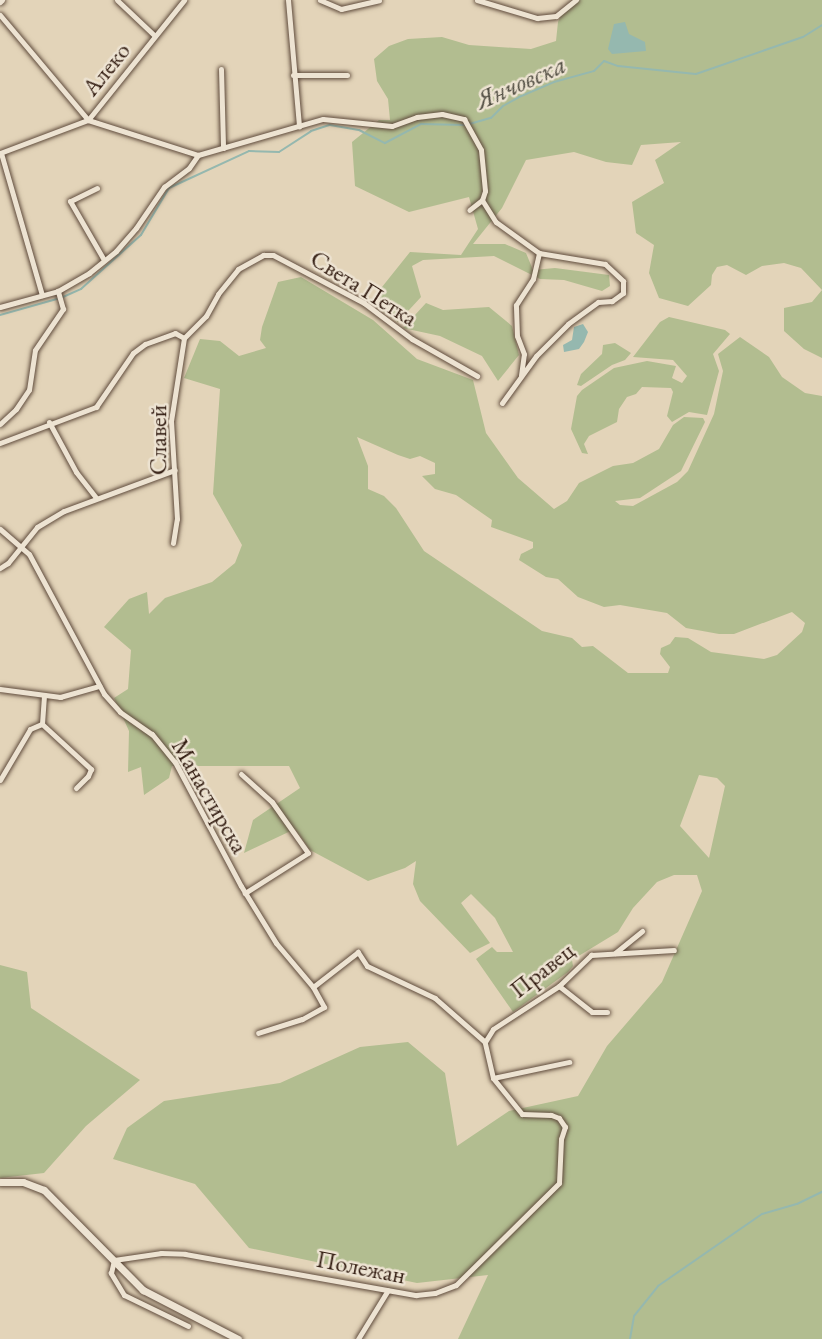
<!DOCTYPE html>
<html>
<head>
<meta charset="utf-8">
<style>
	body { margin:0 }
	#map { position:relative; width:822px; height:1339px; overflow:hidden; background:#e3d4b9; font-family:"EB Garamond",serif }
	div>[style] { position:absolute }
	.green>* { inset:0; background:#b2bd90 }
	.water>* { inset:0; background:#95b8af }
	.stream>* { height:2px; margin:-1px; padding:0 1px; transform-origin:1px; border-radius:1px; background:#95b8af }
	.roads { filter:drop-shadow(0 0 2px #5f4b3c) drop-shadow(0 0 2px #5f4b3c) }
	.minor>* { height:5px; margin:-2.5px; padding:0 2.5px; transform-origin:2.5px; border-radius:2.5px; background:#ede3d2 }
	.tertiary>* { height:7px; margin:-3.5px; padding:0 3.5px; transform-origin:3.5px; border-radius:3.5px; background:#ede3d2 }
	span { translate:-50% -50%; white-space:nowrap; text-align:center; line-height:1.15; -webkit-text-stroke:5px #ede3d2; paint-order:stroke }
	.street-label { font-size:24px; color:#331d12 }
	.water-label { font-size:26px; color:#504c41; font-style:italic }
</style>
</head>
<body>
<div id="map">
	<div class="green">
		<div style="clip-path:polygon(575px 0,822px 0,822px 358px,804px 349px,784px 331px,784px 308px,812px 302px,822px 290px,801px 268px,784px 263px,762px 266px,746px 275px,727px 265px,717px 267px,712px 275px,711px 285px,688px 306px,659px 298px,649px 273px,654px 245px,636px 233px,632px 202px,664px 183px,655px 160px,681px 142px,641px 145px,632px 165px,606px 162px,574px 152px,526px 160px,502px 208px,473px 244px,505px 244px,526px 253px,533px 270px,555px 268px,609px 275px,610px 286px,602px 291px,564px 280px,540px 279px,494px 256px,423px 260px,412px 266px,421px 297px,398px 322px,370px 302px,410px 252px,461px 255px,478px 229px,469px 197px,409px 212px,355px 186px,352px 142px,379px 120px,390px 120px,388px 99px,377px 81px,374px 59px,389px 46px,408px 39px,442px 37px,469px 45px,531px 49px,556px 41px,558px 22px,564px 8px)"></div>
		<div style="clip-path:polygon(evenodd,301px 277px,373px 320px,417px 359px,473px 380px,486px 433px,518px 478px,554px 509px,567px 501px,579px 483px,613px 466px,633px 463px,659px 449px,673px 425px,684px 417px,703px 418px,705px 422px,681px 471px,640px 498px,615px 501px,620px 505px,633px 506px,677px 482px,688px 471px,714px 414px,723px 371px,718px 354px,740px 337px,769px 357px,782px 377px,805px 393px,822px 396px,822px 1339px,458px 1339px,488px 1275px,417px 1283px,249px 1248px,195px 1184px,113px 1159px,127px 1128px,164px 1101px,280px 1083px,360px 1047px,408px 1042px,445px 1073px,457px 1146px,509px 1111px,578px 1096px,607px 1046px,662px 982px,702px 891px,697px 875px,674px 875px,657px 882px,633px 908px,618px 932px,572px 960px,573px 966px,568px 972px,513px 1012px,476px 959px,492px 947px,497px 952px,513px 952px,495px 918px,471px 894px,461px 903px,490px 943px,470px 953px,420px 901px,413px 884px,416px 861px,405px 868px,368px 881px,310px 850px,295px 829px,244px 853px,253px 820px,300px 788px,289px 766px,172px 766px,169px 778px,144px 795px,141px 767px,128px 772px,129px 731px,114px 698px,128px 689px,131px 650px,104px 627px,129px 599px,147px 592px,149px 614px,165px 598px,212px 582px,235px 563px,242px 545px,213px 494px,220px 389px,184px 378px,200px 339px,220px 341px,239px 356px,266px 348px,260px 340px,262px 327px,278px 282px,301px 277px,357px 437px,398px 455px,410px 459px,420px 456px,435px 463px,435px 474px,422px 476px,435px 489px,456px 495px,492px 520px,491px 527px,533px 542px,533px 548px,521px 554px,519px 560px,546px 577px,558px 579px,578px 597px,604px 607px,620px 605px,667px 613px,686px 628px,719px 634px,734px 634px,792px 612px,805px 623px,802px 632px,777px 655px,764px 659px,711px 652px,688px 638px,675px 637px,670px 644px,661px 648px,660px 654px,670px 667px,668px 673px,628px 673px,593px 646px,582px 647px,572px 638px,542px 631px,424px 551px,396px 508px,384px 496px,368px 489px,368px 466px,357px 437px,301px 277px,699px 775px,717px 778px,725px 786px,709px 858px,680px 826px,699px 775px)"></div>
		<div style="clip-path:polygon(426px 303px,443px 310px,489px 307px,512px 326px,519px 355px,498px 381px,482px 356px,440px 336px,403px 328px)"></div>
		<div style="clip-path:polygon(669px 317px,725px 330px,730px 334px,713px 354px,719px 371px,707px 415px,689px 412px,672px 422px,667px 416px,673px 392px,671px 388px,642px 387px,636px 394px,627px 397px,619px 409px,617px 422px,589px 436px,584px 444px,588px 454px,582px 453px,571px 429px,577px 396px,582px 390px,614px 368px,647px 361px,676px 366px,672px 378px,682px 383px,687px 376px,673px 360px,633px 357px,660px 322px)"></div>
		<div style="clip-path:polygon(615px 343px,631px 353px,625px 360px,612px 365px,581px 386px,577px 385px,581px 374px,602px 354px,603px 345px)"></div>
		<div style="clip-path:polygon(0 965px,27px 972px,31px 1008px,140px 1080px,86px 1126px,44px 1173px,0 1178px)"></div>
	</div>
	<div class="water">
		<div style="clip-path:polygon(625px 22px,629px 34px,645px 42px,646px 51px,612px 54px,608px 49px,614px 24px)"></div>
		<div style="clip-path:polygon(583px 324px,588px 332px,584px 342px,579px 349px,564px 352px,563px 345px,572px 340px,574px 327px)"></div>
	</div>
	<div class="stream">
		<div style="left:63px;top:297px;width:20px;rotate:-24deg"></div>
		<div style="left:81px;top:289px;width:81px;rotate:-42deg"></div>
		<div style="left:141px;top:235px;width:55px;rotate:-59.2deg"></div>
		<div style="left:169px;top:188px;width:88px;rotate:-24.8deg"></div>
		<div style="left:249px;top:151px;width:30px;rotate:2deg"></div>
		<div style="left:279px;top:152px;width:38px;rotate:-33deg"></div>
		<div style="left:311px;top:131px;width:20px;rotate:-18deg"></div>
		<div style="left:330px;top:125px;width:29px;rotate:10deg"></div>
		<div style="left:359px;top:130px;width:29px;rotate:27deg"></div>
		<div style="left:385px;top:143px;width:41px;rotate:-27.8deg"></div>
		<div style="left:421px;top:124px;width:45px;rotate:1.3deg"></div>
		<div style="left:466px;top:125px;width:26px;rotate:-16deg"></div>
		<div style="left:491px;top:118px;width:17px;rotate:-45deg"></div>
		<div style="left:503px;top:106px;width:18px;rotate:-29deg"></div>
		<div style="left:519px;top:97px;width:38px;rotate:-23deg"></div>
		<div style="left:554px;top:82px;width:41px;rotate:-15.4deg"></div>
		<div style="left:594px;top:71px;width:14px;rotate:-45deg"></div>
		<div style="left:604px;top:61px;width:15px;rotate:20deg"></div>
		<div style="left:618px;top:66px;width:78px;rotate:5.9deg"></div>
		<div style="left:696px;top:74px;width:113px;rotate:-19.1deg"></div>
		<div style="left:803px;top:37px;width:22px;rotate:-32deg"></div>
		<div style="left:0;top:315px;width:59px;rotate:-15.7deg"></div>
		<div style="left:630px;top:1339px;width:23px;rotate:-80deg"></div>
		<div style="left:634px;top:1316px;width:38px;rotate:-51deg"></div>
		<div style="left:658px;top:1286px;width:126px;rotate:-34.7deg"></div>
		<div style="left:762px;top:1214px;width:36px;rotate:-16deg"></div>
		<div style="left:797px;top:1204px;width:28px;rotate:-26deg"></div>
	</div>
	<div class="roads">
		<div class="minor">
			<div style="left:117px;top:0;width:52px;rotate:43.5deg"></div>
			<div style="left:288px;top:0;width:127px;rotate:85deg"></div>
			<div style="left:320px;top:0;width:23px;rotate:23deg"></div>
			<div style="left:341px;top:9px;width:39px;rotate:-13deg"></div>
			<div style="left:477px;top:0;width:63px;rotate:16.7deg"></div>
			<div style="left:537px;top:18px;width:19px;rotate:-6deg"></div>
			<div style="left:556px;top:16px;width:26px;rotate:-39deg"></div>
			<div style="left:0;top:2px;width:3px;rotate:-45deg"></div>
			<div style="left:0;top:15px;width:137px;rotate:50deg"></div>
			<div style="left:88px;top:120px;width:115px;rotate:17.7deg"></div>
			<div style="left:221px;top:69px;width:79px;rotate:88.5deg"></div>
			<div style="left:293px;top:75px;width:54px"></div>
			<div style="left:0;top:153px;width:94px;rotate:-20.6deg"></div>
			<div style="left:88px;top:120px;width:154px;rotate:-51.3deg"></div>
			<div style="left:1px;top:153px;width:148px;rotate:73.9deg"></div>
			<div style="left:97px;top:188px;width:30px;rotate:154deg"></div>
			<div style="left:70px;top:201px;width:68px;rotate:60deg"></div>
			<div style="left:482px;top:200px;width:26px;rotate:58deg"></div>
			<div style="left:496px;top:222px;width:53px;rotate:35.8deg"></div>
			<div style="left:539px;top:253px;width:67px;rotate:9.5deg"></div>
			<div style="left:605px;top:264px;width:25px;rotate:43deg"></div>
			<div style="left:623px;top:281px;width:12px;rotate:90deg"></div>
			<div style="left:623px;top:293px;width:14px;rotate:144deg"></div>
			<div style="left:612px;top:301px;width:14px;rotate:176deg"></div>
			<div style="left:598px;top:302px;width:37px;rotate:144deg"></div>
			<div style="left:568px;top:324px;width:45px;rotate:135deg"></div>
			<div style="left:536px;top:356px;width:58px;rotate:125.9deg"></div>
			<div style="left:0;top:307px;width:60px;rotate:-15.4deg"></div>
			<div style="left:58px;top:291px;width:36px;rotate:-30deg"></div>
			<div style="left:89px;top:273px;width:35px;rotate:-39deg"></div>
			<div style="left:116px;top:251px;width:30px;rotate:-49deg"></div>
			<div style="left:136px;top:228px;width:50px;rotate:-55.7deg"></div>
			<div style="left:164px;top:187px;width:31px;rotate:-37deg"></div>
			<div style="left:189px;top:168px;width:16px;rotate:-55deg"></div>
			<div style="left:198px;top:155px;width:130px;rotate:-16.1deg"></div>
			<div style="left:323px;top:119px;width:69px;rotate:5.8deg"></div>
			<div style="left:392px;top:126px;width:27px;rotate:-20deg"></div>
			<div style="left:417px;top:117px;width:25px;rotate:-7deg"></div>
			<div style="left:442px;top:114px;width:23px;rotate:13deg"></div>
			<div style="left:464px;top:119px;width:35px;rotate:61deg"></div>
			<div style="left:481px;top:150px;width:41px;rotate:84.4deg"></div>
			<div style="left:485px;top:191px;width:9px;rotate:108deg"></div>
			<div style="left:482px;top:200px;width:16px;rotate:142deg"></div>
			<div style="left:184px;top:338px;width:31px;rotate:-45deg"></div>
			<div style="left:206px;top:316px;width:25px;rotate:-61deg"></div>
			<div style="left:218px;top:294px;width:32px;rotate:-51deg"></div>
			<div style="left:238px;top:269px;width:29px;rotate:-29deg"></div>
			<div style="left:263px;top:255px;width:10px"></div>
			<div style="left:273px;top:255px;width:103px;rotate:27.8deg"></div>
			<div style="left:364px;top:303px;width:60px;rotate:36.9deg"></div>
			<div style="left:412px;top:339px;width:75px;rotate:29.6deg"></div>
			<div style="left:521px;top:375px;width:21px;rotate:-82deg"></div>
			<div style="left:524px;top:354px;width:19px;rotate:-111deg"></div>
			<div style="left:517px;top:336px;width:31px;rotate:-92deg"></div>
			<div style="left:516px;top:305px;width:31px;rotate:-57deg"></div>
			<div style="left:533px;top:279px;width:27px;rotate:-77deg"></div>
			<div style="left:49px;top:422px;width:57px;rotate:61.6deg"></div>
			<div style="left:76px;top:472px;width:33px;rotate:52deg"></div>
			<div style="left:0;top:424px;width:22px;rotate:-43deg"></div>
			<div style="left:16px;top:409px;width:23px;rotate:-56deg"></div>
			<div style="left:29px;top:390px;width:40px;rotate:-81.5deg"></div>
			<div style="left:35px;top:350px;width:50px;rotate:-55.7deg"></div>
			<div style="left:63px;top:309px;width:19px;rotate:-106deg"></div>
			<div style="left:0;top:443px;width:103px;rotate:-20.6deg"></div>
			<div style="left:96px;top:407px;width:65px;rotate:-55.6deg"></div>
			<div style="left:133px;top:353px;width:15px;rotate:-37deg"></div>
			<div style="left:145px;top:344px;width:32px;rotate:-20deg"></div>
			<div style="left:175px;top:333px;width:10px;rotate:29deg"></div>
			<div style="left:0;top:529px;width:38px;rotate:41deg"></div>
			<div style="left:29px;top:554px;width:159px;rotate:61.8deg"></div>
			<div style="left:104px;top:694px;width:24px;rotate:48deg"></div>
			<div style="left:120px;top:712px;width:39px;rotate:35deg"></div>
			<div style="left:152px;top:734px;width:36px;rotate:51deg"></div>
			<div style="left:175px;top:762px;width:140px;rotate:62deg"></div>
			<div style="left:241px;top:886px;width:67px;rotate:58.4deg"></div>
			<div style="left:276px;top:943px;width:57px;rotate:49.9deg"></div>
			<div style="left:313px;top:987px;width:23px;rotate:61deg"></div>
			<div style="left:324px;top:1007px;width:25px;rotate:151deg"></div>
			<div style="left:302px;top:1019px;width:46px;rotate:162.3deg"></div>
			<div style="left:173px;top:543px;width:24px;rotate:-81deg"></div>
			<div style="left:177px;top:519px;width:98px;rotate:-93.5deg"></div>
			<div style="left:171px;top:421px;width:84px;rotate:-81.1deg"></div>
			<div style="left:0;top:568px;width:9px;rotate:-32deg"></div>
			<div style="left:8px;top:563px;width:46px;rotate:-51.1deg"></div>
			<div style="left:37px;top:527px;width:31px;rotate:-31deg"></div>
			<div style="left:64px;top:511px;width:118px;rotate:-20.3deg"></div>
			<div style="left:0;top:689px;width:61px;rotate:7.6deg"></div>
			<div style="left:60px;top:697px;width:41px;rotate:-15.8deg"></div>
			<div style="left:42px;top:724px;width:67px;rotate:42.6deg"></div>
			<div style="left:91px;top:769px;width:8px;rotate:113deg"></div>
			<div style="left:88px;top:776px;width:17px;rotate:135deg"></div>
			<div style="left:42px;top:724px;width:29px;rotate:-86deg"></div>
			<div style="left:241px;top:774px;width:42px;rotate:42.1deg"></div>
			<div style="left:272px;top:802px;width:62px;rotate:54.8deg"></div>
			<div style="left:308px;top:853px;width:75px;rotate:147.6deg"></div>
			<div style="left:0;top:780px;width:59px;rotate:-59.5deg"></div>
			<div style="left:30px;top:729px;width:13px;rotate:-23deg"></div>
			<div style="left:615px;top:953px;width:35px;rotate:-39deg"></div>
			<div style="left:559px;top:986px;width:42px;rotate:38.2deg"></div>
			<div style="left:592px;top:1012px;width:15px"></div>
			<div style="left:485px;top:1042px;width:15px;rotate:-58deg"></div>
			<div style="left:493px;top:1029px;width:79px;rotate:-33.1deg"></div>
			<div style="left:559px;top:986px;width:45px;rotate:-44.1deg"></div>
			<div style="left:591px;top:955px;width:83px;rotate:-3.4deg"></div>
			<div style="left:493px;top:1078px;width:78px;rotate:-11.9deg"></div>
			<div style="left:188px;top:1326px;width:71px;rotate:-154.2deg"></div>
			<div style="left:124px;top:1295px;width:26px;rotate:-121deg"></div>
			<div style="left:111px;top:1273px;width:13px;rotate:-77deg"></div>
			<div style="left:114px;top:1260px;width:48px;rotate:-8.5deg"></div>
			<div style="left:161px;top:1253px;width:24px;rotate:2deg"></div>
			<div style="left:185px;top:1254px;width:235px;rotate:10.1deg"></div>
			<div style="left:416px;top:1295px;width:19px;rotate:-6deg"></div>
			<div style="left:435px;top:1293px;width:22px;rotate:-21deg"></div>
			<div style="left:456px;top:1285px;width:145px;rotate:-44.7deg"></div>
			<div style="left:559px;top:1183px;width:44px;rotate:-87.4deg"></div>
			<div style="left:561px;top:1139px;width:13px;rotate:-72deg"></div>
			<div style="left:565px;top:1127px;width:11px;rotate:-124deg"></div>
			<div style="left:559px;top:1118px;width:9px;rotate:-159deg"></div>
			<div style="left:551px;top:1115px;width:29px;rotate:-178deg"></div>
			<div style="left:522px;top:1114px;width:46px;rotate:-128.9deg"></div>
			<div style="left:493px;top:1078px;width:37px;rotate:-103deg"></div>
			<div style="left:485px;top:1042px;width:67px;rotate:-138.7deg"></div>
			<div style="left:435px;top:998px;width:75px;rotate:-154.8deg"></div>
			<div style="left:367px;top:966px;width:17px;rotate:-123deg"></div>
			<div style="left:358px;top:952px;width:57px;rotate:142.1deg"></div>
			<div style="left:358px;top:1339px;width:57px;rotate:-58.5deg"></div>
		</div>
		<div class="tertiary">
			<div style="left:0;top:1182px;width:23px"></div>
			<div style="left:23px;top:1182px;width:22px;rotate:21deg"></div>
			<div style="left:44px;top:1190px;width:141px;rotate:45.3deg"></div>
			<div style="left:143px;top:1290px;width:107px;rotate:27.3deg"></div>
		</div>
	</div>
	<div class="street-label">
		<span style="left:106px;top:69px;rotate:-51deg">Алеко</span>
		<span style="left:364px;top:288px;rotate:32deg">Света Петка</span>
		<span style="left:158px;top:440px;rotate:-90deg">Славей</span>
		<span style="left:210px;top:796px;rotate:60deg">Манастирска</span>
		<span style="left:542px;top:970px;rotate:-38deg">Правец</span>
		<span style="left:361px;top:1267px;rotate:11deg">Полежан</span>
	</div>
	<div class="water-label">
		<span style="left:521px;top:83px;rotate:-24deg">Янчовска</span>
	</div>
</div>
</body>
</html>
